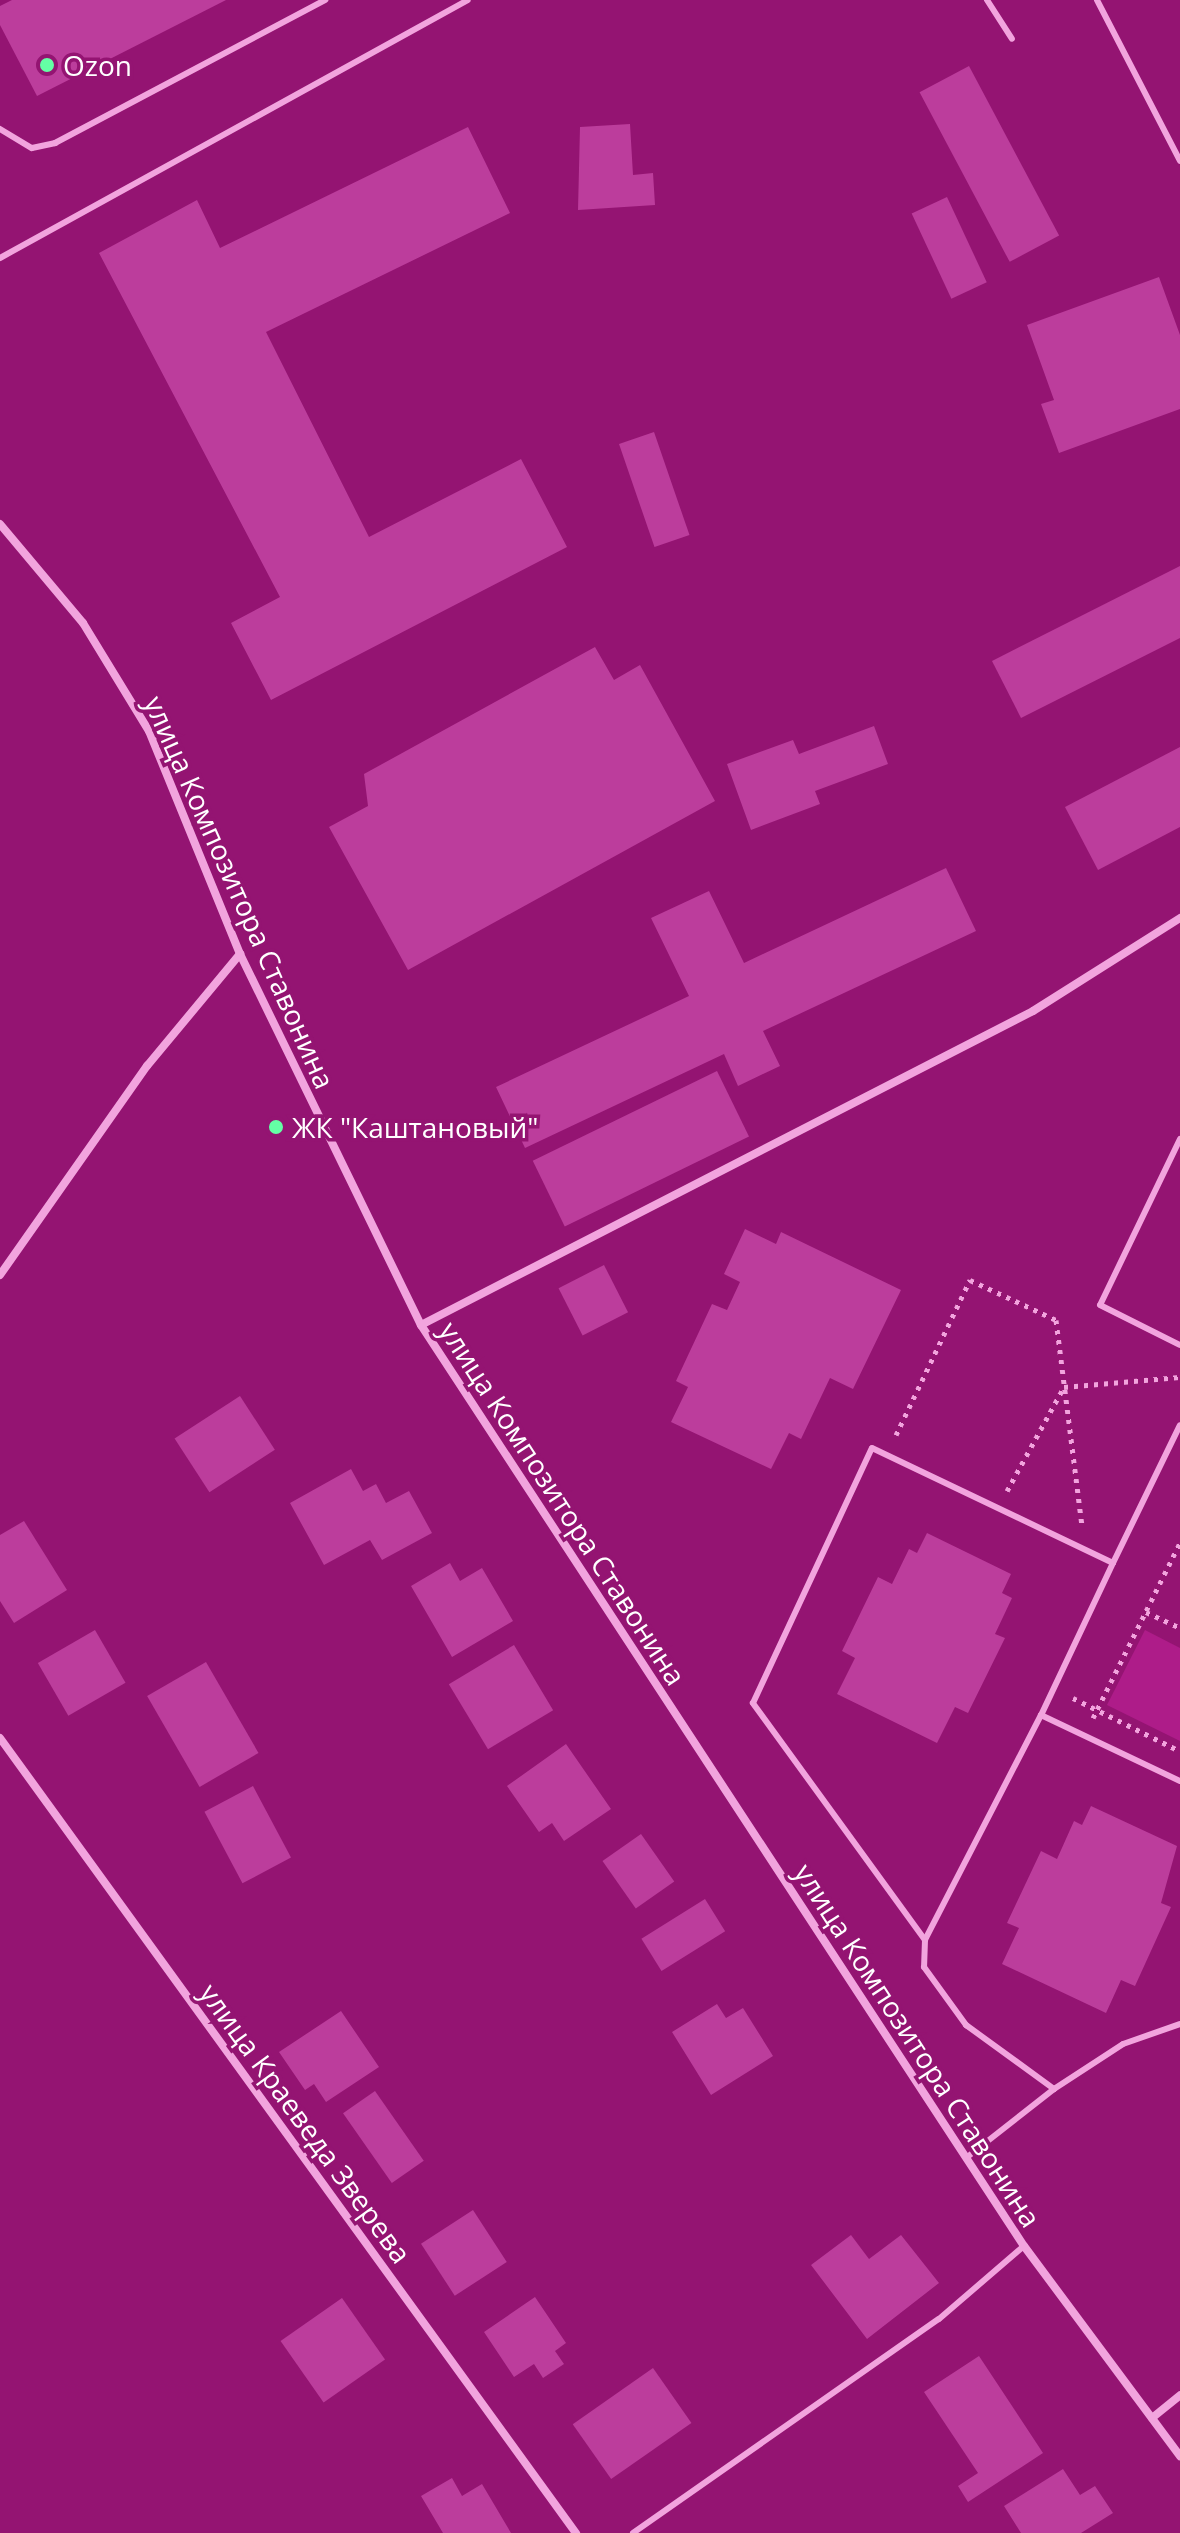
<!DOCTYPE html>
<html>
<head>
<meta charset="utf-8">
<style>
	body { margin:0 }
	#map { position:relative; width:1180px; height:2533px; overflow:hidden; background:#941472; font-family:"Open Sans",sans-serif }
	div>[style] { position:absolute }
	.green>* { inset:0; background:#ae1c89 }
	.building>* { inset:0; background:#bc3d9c; transform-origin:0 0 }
	.path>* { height:5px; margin-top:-2.5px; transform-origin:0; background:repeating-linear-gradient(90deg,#f2a4de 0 4px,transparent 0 10px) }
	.service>* { height:6px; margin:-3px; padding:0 3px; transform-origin:3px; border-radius:3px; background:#f2a4de }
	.minor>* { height:8px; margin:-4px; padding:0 4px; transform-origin:4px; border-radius:4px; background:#f2a4de }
	.dots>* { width:22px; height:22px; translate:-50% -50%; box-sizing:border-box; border:4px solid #941472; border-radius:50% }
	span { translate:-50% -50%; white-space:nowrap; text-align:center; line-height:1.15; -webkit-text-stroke:7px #941472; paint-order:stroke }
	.poi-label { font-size:28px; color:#fff }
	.left { translate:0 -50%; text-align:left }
	.street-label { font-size:28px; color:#fff }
</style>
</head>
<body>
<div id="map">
	<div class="green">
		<div style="clip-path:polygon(1145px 1630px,1180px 1648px,1180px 1741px,1107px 1705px)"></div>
	</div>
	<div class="building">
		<div style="clip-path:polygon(12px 0,226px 0,37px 96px,0 25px,0 6px)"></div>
		<div style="left:969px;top:66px;width:192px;height:56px;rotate:62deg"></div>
		<div style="clip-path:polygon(630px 124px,633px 175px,653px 173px,655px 205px,578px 210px,580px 127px)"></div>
		<div style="clip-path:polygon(468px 127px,510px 213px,266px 332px,369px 537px,521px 459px,567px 547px,271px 700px,231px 623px,280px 597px,99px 253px,197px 200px,220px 248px)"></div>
		<div style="left:947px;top:197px;width:94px;height:39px;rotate:65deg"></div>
		<div style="clip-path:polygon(1159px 277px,1180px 335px,1180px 409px,1059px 453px,1041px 404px,1054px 400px,1027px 325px)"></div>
		<div style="left:654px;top:432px;width:109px;height:37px;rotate:71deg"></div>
		<div style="clip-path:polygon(1180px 566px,1180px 638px,1021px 718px,992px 661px)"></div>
		<div style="clip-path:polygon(595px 647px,614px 680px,640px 665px,715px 801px,408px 970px,329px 827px,368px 806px,364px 774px)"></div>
		<div style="clip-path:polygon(874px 726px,888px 764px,815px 791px,820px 804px,751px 830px,727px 764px,793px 740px,799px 754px)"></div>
		<div style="clip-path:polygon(1180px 747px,1180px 827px,1098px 870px,1065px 807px)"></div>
		<div style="clip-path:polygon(946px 868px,976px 931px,763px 1031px,780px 1066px,738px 1086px,724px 1054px,525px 1148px,496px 1087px,689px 996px,651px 918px,709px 891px,744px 963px)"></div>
		<div style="left:717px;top:1071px;width:73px;height:205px;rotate:64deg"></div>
		<div style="clip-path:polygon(745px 1229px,776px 1244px,781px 1232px,901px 1290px,853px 1389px,830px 1378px,801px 1439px,789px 1433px,771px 1469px,671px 1422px,688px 1387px,676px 1381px,712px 1304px,727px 1310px,740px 1282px,724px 1274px)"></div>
		<div style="left:604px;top:1265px;width:53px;height:51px;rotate:63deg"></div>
		<div style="left:240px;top:1396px;width:64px;height:78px;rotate:57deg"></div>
		<div style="clip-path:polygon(351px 1469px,363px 1491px,376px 1484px,386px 1503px,409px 1491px,432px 1533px,382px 1560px,370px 1540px,324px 1565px,290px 1503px)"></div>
		<div style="clip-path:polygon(24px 1521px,67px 1590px,14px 1623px,0 1601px,0 1535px)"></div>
		<div style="clip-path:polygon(927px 1533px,1011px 1574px,1002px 1593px,1012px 1598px,995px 1634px,1005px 1638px,968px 1713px,955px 1707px,937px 1743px,837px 1694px,855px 1658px,842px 1651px,878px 1577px,892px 1584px,909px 1549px,917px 1553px)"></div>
		<div style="clip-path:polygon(450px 1563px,460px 1581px,482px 1568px,513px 1621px,452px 1657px,411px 1586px)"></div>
		<div style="left:95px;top:1630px;width:61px;height:66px;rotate:60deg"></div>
		<div style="left:514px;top:1645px;width:76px;height:76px;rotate:59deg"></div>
		<div style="left:206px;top:1662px;width:105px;height:68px;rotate:60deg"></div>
		<div style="clip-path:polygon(566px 1744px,611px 1809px,564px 1841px,552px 1823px,539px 1832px,507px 1786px)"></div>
		<div style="left:253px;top:1786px;width:81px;height:55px;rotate:62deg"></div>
		<div style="clip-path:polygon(1091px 1806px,1177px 1846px,1161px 1903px,1171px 1907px,1135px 1986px,1121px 1980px,1106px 2013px,1002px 1964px,1019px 1928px,1007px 1923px,1041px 1851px,1057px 1859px,1074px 1821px,1082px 1825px)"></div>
		<div style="left:641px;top:1834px;width:58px;height:47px;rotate:55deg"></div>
		<div style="left:705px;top:1899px;width:38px;height:75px;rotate:58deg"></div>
		<div style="clip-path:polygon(717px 2004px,726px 2018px,743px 2008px,773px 2056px,711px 2095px,672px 2032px)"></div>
		<div style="clip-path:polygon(341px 2011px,379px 2067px,326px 2102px,314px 2084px,305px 2090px,279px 2052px)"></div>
		<div style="left:375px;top:2091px;width:85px;height:39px;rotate:55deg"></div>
		<div style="left:473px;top:2210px;width:62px;height:62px;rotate:57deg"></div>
		<div style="clip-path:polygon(851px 2235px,869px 2259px,901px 2235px,939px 2283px,867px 2339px,811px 2265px)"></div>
		<div style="clip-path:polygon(535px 2297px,566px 2343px,555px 2351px,564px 2364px,543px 2378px,534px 2364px,514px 2377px,484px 2332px)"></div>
		<div style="left:342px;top:2298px;width:75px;height:75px;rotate:55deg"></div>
		<div style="clip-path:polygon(979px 2356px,1043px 2453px,968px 2502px,958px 2486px,978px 2473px,924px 2392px)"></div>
		<div style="left:653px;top:2368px;width:67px;height:98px;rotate:55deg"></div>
		<div style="clip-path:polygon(1063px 2469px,1080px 2495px,1095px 2486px,1113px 2513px,1081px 2533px,1021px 2533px,1004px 2506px)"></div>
		<div style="clip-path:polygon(452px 2478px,462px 2496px,482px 2484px,511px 2533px,443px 2533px,421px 2496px)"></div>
	</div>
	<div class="path">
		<div style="left:896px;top:1435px;width:172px;rotate:-64.5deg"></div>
		<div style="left:970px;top:1280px;width:95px;rotate:24.9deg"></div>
		<div style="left:1056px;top:1320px;width:207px;rotate:82.8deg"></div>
		<div style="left:1007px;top:1491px;width:119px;rotate:-61.3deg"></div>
		<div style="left:1064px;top:1387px;width:116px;rotate:-4.9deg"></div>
		<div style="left:1146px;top:1612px;width:38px;rotate:25deg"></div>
		<div style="left:1073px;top:1698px;width:119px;rotate:26.4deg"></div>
		<div style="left:1093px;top:1718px;width:195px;rotate:-63.6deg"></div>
	</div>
	<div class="service">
		<div style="left:987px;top:0;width:46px;rotate:57.3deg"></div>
		<div style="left:1097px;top:0;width:181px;rotate:62.7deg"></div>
		<div style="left:0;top:129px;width:37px;rotate:31deg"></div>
		<div style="left:32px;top:148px;width:24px;rotate:-12deg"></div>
		<div style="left:55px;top:143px;width:306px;rotate:-27.9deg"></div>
		<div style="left:0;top:258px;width:534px;rotate:-28.87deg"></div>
		<div style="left:1180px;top:1139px;width:184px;rotate:115.7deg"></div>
		<div style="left:1100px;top:1305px;width:89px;rotate:26.6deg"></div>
		<div style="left:1113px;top:1563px;width:153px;rotate:-64.1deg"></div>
		<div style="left:1180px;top:1781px;width:154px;rotate:-154.6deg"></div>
		<div style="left:1041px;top:1715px;width:253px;rotate:117.3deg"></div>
		<div style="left:925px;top:1940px;width:27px;rotate:92deg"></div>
		<div style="left:924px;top:1967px;width:72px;rotate:54.1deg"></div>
		<div style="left:966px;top:2025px;width:109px;rotate:36deg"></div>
		<div style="left:1054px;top:2089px;width:82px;rotate:-33.1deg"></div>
		<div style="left:1123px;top:2044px;width:60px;rotate:-19.3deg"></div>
		<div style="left:925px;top:1940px;width:293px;rotate:-126deg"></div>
		<div style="left:753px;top:1703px;width:281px;rotate:-65deg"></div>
		<div style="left:872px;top:1448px;width:267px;rotate:25.5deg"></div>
		<div style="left:1113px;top:1563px;width:168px;rotate:115.3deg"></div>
		<div style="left:966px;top:2158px;width:112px;rotate:-38.1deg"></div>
		<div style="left:633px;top:2533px;width:373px;rotate:-35deg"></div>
		<div style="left:939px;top:2319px;width:112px;rotate:-40.7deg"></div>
	</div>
	<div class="minor">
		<div style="left:0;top:524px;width:129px;rotate:50deg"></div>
		<div style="left:83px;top:623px;width:127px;rotate:58.6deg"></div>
		<div style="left:149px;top:731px;width:241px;rotate:67.8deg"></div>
		<div style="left:240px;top:954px;width:413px;rotate:64deg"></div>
		<div style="left:421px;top:1325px;width:1101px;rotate:56.79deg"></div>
		<div style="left:1024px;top:2246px;width:262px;rotate:53.4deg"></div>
		<div style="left:0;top:1275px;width:256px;rotate:-54.9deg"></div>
		<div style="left:147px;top:1066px;width:146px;rotate:-50.3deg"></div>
		<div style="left:421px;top:1325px;width:688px;rotate:-27.16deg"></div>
		<div style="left:1033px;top:1011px;width:174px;rotate:-32.3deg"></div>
		<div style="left:0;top:1738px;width:982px;rotate:54.08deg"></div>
		<div style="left:1152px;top:2418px;width:36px;rotate:-39deg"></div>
	</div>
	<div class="dots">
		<div style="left:47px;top:65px;background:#64ffa5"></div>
		<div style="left:276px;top:1127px;background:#64ffa5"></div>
	</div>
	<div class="poi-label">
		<span class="left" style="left:63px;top:65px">Ozon</span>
		<span class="left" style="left:292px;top:1127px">ЖК "Каштановый"</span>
	</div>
	<div class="street-label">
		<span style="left:240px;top:892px;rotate:66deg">улица Композитора Ставонина</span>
		<span style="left:563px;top:1503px;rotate:57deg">улица Композитора Ставонина</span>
		<span style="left:918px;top:2045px;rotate:57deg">улица Композитора Ставонина</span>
		<span style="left:306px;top:2123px;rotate:54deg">улица Краеведа Зверева</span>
	</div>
</div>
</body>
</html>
